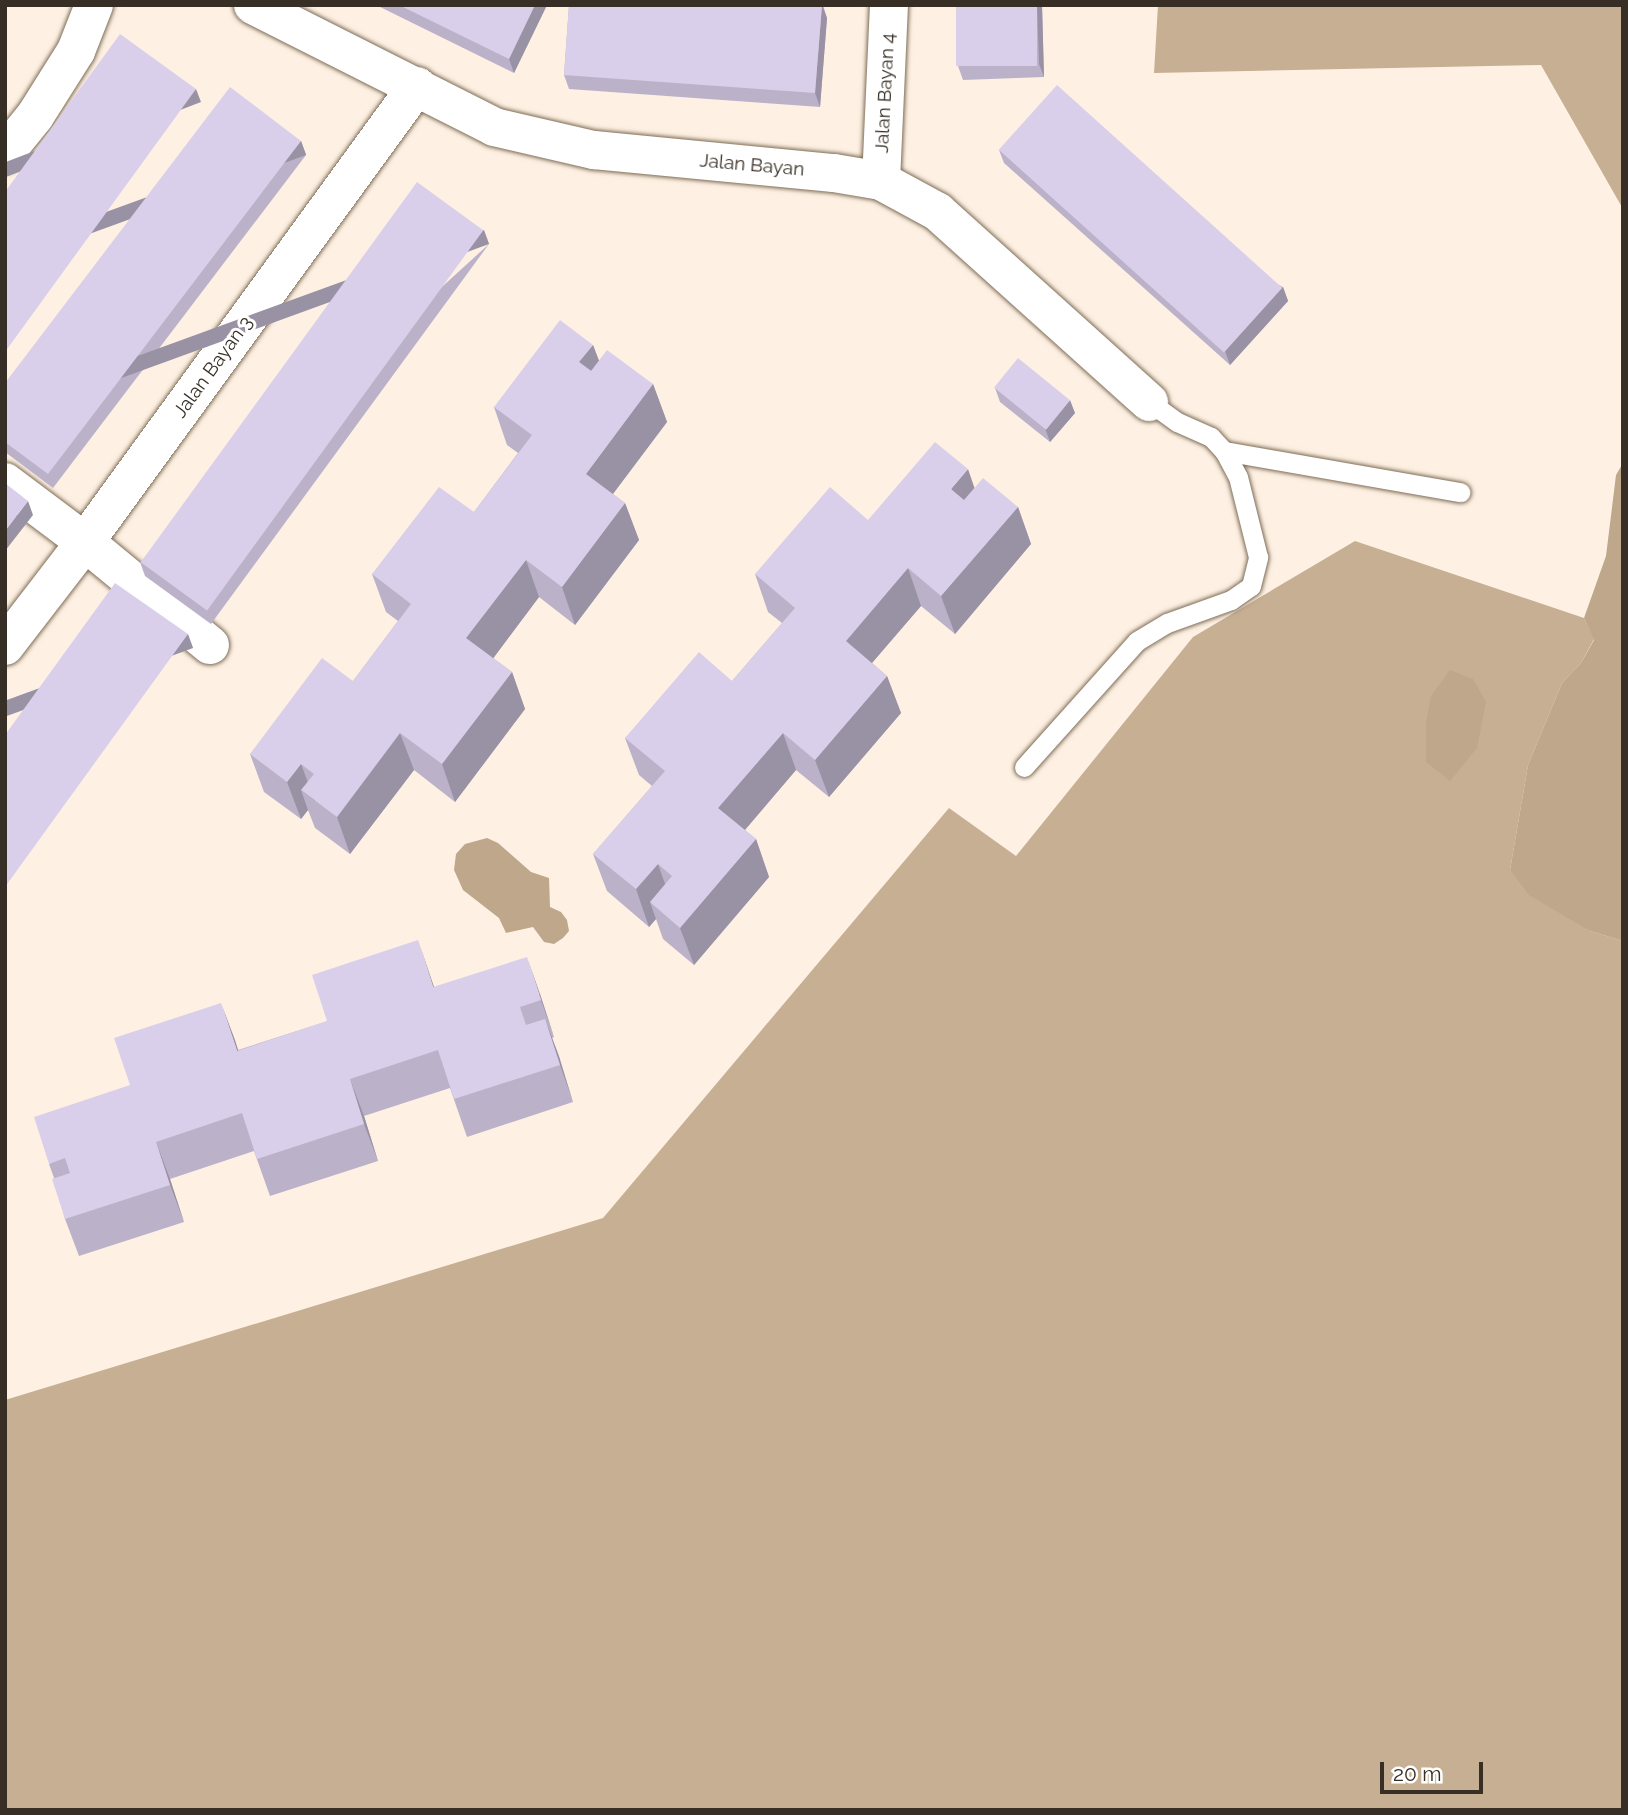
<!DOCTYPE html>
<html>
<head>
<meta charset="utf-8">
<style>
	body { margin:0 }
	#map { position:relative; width:1628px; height:1815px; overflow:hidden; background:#fef1e3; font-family:Raleway,sans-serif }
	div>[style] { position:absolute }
	.forest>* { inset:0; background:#c7af93 }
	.water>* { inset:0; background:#bea78b }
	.roads { filter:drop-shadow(0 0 2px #7e6c56) drop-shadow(0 0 2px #7e6c56) }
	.lane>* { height:19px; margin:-9.5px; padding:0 9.5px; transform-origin:9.5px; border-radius:9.5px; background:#fff }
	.street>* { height:38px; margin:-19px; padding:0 19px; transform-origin:19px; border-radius:19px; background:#fff }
	.wall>* { inset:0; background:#bbb2c9 }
	.shaded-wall>* { inset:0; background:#9991a4; transform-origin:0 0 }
	.building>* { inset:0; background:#dacfea; transform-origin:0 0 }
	span { translate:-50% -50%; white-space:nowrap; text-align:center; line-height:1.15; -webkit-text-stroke:6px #fff; paint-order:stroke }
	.street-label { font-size:19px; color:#372f26 }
	.frame { position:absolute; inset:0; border:7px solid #372f26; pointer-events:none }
	.scale { position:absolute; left:1380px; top:1762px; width:103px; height:32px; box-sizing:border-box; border:4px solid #372f26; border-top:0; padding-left:9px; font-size:21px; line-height:24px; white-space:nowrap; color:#372f26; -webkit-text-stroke:5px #fff; paint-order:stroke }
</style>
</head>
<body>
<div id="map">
	<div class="forest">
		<div style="clip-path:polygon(1158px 5px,1623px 5px,1623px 209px,1541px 65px,1154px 73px)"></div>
		<div style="clip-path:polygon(1355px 541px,1584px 618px,1594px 639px,1581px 663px,1562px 683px,1528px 765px,1510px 870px,1590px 931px,1623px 941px,1623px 1810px,5px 1810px,5px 1400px,603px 1218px,949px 808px,1016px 856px,1193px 637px)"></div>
	</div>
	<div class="water">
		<div style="clip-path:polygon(1623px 463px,1623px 941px,1590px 931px,1529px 895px,1510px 870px,1528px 765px,1562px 683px,1581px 663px,1594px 640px,1584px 618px,1606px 556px,1616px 475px)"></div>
		<div style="clip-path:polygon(1450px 670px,1473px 679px,1486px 702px,1477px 748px,1450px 781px,1426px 762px,1426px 722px,1431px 696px)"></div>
		<div style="clip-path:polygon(487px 838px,498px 843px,531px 872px,549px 878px,550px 907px,561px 912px,567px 920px,569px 931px,563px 938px,554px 944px,544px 942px,533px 927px,506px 933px,499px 918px,463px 890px,454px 870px,456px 854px,465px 844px)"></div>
	</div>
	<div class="roads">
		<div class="lane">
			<div style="left:1224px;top:451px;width:240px;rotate:9.9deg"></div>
			<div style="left:1024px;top:767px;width:169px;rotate:-48.1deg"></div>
			<div style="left:1137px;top:641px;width:35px;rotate:-31deg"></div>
			<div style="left:1167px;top:623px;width:68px;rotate:-19.8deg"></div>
			<div style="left:1231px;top:600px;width:24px;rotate:-35deg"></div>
			<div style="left:1251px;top:586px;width:30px;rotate:-76deg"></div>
			<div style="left:1258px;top:557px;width:82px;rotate:-104deg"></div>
			<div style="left:1238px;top:477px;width:30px;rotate:-118deg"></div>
			<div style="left:1224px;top:451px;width:19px;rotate:-133deg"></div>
			<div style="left:1211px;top:437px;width:37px;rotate:-156deg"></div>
			<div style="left:1177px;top:422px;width:34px;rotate:-144deg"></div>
		</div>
		<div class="street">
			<div style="left:253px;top:5px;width:270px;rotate:26.8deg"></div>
			<div style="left:494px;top:127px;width:103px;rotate:13deg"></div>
			<div style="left:594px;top:150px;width:241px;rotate:5.5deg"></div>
			<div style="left:834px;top:173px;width:48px;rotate:9.7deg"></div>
			<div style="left:881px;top:181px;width:65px;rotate:28.5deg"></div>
			<div style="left:938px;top:212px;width:284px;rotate:42deg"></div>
			<div style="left:5px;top:153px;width:48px;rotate:-51deg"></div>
			<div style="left:35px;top:116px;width:77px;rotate:-57.8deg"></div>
			<div style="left:76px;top:51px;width:49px;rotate:-68.6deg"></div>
			<div style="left:881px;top:181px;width:176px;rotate:-87.4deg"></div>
			<div style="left:5px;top:482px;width:100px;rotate:36.9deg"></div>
			<div style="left:85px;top:542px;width:162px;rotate:39.5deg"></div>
			<div style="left:5px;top:646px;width:131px;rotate:-52.4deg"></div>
			<div style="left:85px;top:542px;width:564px;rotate:-53.94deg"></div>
		</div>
	</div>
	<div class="wall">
		<div style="clip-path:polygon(376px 5px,547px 5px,514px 73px)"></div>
		<div style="clip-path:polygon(569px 5px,823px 5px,827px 18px,820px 107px,569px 89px,564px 75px)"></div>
		<div style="clip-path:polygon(956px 5px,1042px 5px,1044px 77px,963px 80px,958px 66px)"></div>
		<div style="clip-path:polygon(301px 141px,306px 155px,53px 488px,5px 452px,5px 383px)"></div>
		<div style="clip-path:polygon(999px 150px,1283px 287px,1288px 301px,1230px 365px,1004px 163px)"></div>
		<div style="clip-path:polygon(489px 244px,211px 624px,145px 576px,140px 562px)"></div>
		<div style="clip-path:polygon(593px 345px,599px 361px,653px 384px,667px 422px,613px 494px,625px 503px,639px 540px,575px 625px,539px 597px,493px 658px,512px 672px,525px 709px,455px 802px,414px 770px,350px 854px,315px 828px,308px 810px,301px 819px,264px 792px,250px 754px,353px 681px,398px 621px,386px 612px,372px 574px,474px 512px,518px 453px,507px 445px,494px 407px)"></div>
		<div style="clip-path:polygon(995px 388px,1075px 413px,1050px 442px,1000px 402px)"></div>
		<div style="clip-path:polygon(974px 488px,1018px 507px,1031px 544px,955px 634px,921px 606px,872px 663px,887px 676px,901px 713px,829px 797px,796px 770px,745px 830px,756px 839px,769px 877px,694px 965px,663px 939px,656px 919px,649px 927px,607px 891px,593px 854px,652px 786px,639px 775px,625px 738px,732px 681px,782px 623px,768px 612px,755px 574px,868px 520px)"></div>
		<div style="clip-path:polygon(434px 987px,540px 994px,554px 1037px,552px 1038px,573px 1102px,467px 1137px,450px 1088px,364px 1116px,378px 1161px,270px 1196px,254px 1151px,170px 1179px,184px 1222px,79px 1256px,65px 1219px,54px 1178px,49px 1164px,238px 1050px)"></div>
	</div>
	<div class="shaded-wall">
		<div style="clip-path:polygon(535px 5px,547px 5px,514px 73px,509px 59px)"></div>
		<div style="clip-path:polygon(822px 5px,827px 18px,820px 107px,815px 93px)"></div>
		<div style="clip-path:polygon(1037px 5px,1042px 5px,1044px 77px,1039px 64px)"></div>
		<div style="left:196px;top:89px;width:14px;height:325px;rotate:69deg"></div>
		<div style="left:301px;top:141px;width:15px;height:418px;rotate:70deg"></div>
		<div style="left:484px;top:230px;width:15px;height:471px;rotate:70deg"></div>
		<div style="clip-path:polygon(1283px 287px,1288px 301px,1230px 365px,1225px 351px)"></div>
		<div style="clip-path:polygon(593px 345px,607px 382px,579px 362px)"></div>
		<div style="clip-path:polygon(653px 384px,667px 422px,600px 511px,586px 474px)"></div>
		<div style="clip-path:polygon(1070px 400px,1075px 413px,1050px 442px,1045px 428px)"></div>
		<div style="clip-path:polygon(968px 469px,981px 507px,965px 526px,951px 489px)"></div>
		<div style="clip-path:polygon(28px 501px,33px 515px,5px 551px,5px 531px)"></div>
		<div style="clip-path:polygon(625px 503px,639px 540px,575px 625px,562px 587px)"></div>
		<div style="clip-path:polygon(1018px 507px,1031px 544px,955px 634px,941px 596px)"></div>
		<div style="clip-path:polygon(526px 560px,539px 597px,480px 676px,466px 638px)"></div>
		<div style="clip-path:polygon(908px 568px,921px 606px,859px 678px,846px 641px)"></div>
		<div style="left:188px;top:634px;width:15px;height:312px;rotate:70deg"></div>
		<div style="clip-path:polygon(512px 672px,525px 709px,455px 802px,442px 764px)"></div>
		<div style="clip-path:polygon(887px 676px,901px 713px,829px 797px,815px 760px)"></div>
		<div style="clip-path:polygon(400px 733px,414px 770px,350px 854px,337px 817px)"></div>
		<div style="clip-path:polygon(783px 733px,796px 770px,732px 845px,718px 808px)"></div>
		<div style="clip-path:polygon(301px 764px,315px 801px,301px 790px,308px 810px,301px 819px,287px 782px)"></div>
		<div style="clip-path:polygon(756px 839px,769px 877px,694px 965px,680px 928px)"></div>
		<div style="clip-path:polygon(658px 864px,671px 901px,650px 902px,656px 919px,649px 927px,636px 889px)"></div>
		<div style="clip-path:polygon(418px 940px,431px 978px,447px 1025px,433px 987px)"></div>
		<div style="clip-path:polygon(527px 957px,540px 994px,554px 1037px,541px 1000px)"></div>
		<div style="clip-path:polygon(221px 1003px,235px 1040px,250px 1088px,237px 1051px)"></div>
		<div style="clip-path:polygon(545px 1019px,559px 1056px,573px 1102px,560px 1065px)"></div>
		<div style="clip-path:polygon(350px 1079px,364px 1116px,378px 1161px,364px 1124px)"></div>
		<div style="clip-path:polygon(156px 1142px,170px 1179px,184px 1222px,170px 1185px)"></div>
	</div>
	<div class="building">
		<div style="clip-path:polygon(399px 5px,535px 5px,509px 59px)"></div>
		<div style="clip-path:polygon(569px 5px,822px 5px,815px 93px,564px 75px)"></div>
		<div style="left:956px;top:5px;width:81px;height:61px"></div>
		<div style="clip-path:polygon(120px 34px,196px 89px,5px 352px,5px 192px)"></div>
		<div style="left:1057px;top:85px;width:303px;height:87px;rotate:42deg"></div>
		<div style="clip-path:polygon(230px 87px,301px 141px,48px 474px,5px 442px,5px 383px)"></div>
		<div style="left:417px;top:182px;width:82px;height:470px;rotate:36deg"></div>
		<div style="clip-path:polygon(560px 320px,593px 345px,579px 362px,591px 371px,607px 350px,653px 384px,586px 474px,625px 503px,562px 587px,526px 560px,466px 638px,512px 672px,442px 764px,400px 733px,337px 817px,301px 790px,314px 774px,301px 764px,287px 782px,250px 754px,322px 658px,353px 681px,411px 604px,372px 574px,439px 487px,474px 512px,532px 435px,494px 407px)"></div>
		<div style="left:1018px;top:358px;width:67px;height:38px;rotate:39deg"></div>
		<div style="clip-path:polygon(935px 442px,968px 469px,951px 489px,964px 500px,983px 478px,1018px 507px,941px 596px,908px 568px,846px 641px,887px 676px,815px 760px,783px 733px,718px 808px,756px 839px,680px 928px,650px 902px,672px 876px,658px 864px,636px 889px,593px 854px,665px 771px,625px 738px,699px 652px,732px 681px,795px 608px,755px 574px,830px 487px,868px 520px)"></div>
		<div style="clip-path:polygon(5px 483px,28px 501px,5px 531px)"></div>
		<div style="clip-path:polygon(115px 583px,188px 634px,5px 887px,5px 735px)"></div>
		<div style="clip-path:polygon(418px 940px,433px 987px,527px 957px,541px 1000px,520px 1007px,526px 1025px,545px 1019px,560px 1065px,454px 1099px,438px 1050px,350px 1079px,364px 1124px,257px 1159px,242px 1113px,156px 1142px,170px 1185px,65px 1219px,52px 1179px,70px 1173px,65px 1158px,49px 1164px,34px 1117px,130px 1085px,114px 1038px,221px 1003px,237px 1051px,327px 1021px,312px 975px)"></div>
	</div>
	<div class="street-label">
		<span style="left:885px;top:93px;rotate:-87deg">Jalan Bayan 4</span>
		<span style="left:752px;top:165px;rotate:5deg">Jalan Bayan</span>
		<span style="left:213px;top:367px;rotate:-54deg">Jalan Bayan 3</span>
	</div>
	<div class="frame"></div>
	<div class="scale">20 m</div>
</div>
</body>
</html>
